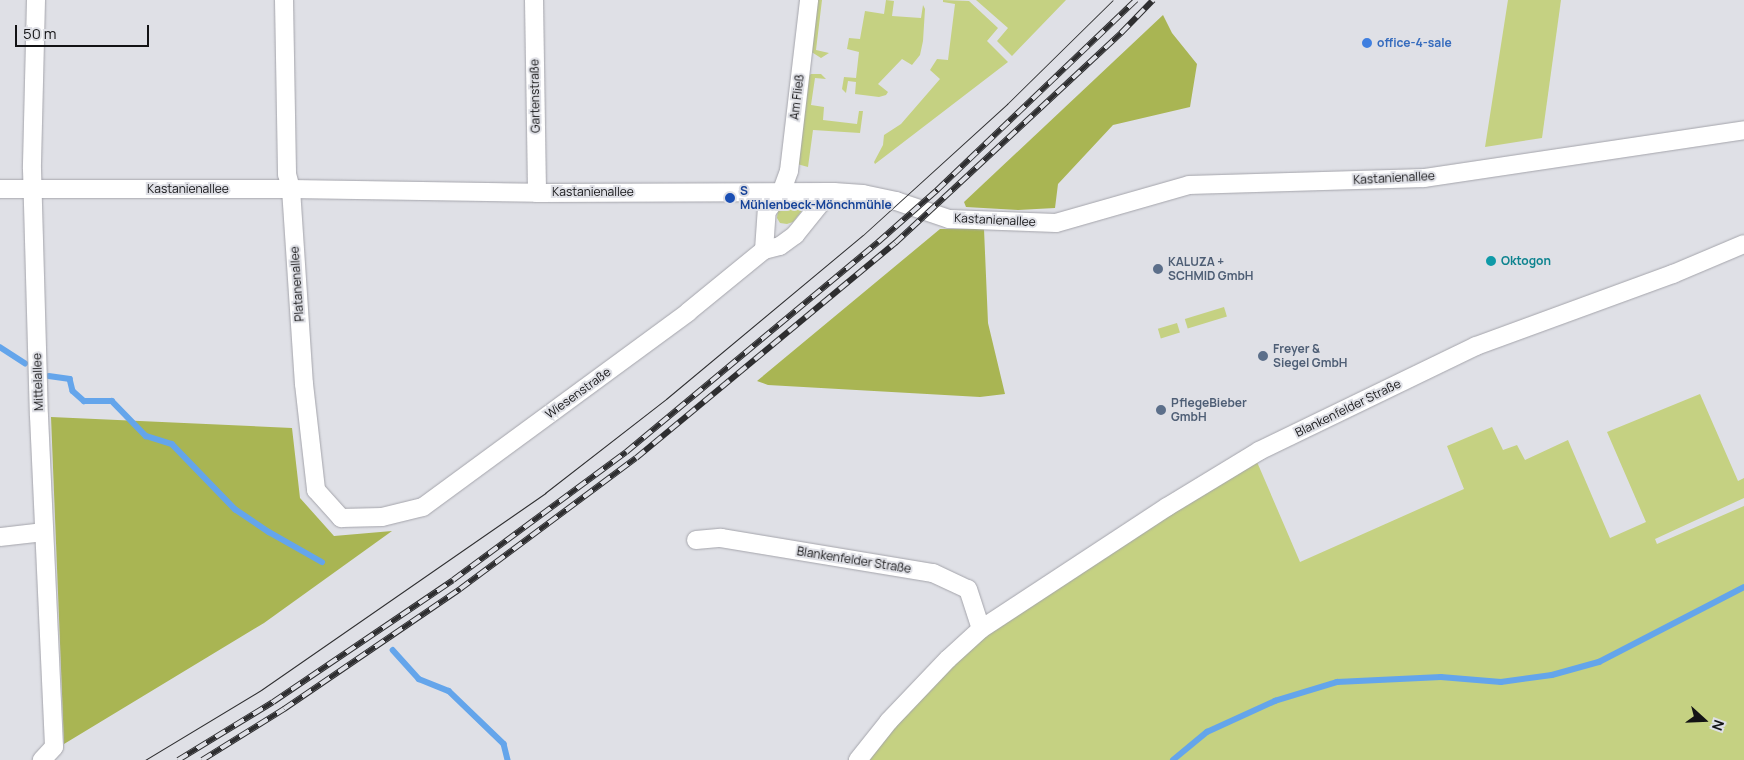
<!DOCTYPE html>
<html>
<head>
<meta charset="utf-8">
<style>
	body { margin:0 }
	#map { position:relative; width:1744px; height:760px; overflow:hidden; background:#dfe0e6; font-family:Manrope,sans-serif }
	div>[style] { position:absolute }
	.green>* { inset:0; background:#c5d182; transform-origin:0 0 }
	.forest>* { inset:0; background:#a9b553 }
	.stream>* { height:5.5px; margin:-2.75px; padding:0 2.75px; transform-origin:2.75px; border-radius:2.75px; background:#64a5eb }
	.roads { filter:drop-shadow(0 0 1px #a4a4ab) drop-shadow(0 0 1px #a4a4ab) }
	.street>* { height:18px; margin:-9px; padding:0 9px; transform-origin:9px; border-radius:9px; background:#fff }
	.tram>* { height:1px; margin:-0.5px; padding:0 0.5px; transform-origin:0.5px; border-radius:0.5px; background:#2e2e30 }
	.rail>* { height:5.5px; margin-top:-2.75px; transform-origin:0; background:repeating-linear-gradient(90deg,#dfe0e6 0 11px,#2e2e30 0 22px); box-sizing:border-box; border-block:1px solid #2e2e30 }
	.dots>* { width:14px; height:14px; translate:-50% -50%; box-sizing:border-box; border:2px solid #dfe0e6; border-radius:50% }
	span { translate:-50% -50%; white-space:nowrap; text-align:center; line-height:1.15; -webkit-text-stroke:4px #dfe0e6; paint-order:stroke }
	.shop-label { font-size:12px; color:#366cbe; font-weight:700 }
	.left { translate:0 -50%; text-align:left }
	.street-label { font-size:12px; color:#131315 }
	.transit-label { font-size:12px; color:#164399; font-weight:700 }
	.culture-label { font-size:12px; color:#0d838f; font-weight:700 }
	.service-label { font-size:12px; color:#4e5e75; font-weight:700 }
	.north { position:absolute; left:1679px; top:695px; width:50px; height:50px; -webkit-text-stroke:4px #dfe0e6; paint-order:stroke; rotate:110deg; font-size:14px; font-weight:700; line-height:20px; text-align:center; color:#131315 }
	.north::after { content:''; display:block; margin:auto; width:18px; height:22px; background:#131315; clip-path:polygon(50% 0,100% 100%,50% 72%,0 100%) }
	.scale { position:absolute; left:15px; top:25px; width:134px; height:22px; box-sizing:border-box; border:2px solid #131315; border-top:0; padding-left:6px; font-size:15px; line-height:18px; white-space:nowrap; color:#131315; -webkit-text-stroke:4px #dfe0e6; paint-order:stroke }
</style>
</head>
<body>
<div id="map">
	<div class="green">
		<div style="clip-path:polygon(815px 0,822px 0,816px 50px,829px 53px,821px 58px,810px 51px)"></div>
		<div style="clip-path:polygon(886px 0,894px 1px,892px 16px,921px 18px,923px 5px,925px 9px,923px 41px,920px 55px,912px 65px,902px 59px,878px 84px,888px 92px,886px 95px,879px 97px,855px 94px,856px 82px,848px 81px,846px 93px,842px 89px,844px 77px,856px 78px,859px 52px,847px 49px,849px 38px,860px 39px,865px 11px,884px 14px)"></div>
		<div style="clip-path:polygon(943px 0,969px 1px,998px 28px,987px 41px,1008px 62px,875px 164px,874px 162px,883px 145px,884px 135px,901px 124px,940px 79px,930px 70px,937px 59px,948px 60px,955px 4px,943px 2px)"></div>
		<div style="clip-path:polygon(976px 0,1066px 0,1012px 56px,997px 41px,1008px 28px)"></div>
		<div style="clip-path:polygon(1508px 0,1561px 0,1542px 138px,1485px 147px)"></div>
		<div style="clip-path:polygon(811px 74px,821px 74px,826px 79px,815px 78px,811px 105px,824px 107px,823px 120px,857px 124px,859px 111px,863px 111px,860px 133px,813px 130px,808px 167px,797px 164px,808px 76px)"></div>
		<div style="clip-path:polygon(781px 205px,800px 205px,804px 208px,793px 222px,787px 224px,780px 223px,777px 218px,778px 210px)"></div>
		<div style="left:1224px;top:307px;width:10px;height:41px;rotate:73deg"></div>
		<div style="left:1177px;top:323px;width:10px;height:20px;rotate:73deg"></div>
		<div style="clip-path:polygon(1700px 394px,1738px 481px,1744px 478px,1744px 498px,1655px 539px,1657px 544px,1744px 506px,1744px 760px,861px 760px,987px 629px,1254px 455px,1300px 562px,1464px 489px,1447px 446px,1492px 427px,1503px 450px,1517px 445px,1525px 460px,1568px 440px,1610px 538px,1646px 522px,1607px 432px)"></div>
	</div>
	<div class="forest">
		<div style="clip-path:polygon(1163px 15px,1172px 33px,1197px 64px,1190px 107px,1113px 125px,1058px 184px,1055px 208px,1018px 210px,966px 207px,964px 202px)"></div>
		<div style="clip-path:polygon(940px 229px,984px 229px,988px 323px,1005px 394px,980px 397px,768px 385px,757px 381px)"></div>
		<div style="clip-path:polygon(51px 417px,292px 428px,300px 498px,334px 536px,392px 531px,264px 623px,64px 744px)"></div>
	</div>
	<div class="stream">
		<div style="left:0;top:347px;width:30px;rotate:33deg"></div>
		<div style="left:49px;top:376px;width:21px;rotate:8deg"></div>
		<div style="left:70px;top:379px;width:12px;rotate:76deg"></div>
		<div style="left:73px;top:391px;width:15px;rotate:42deg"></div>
		<div style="left:84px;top:401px;width:28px"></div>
		<div style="left:112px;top:401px;width:49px;rotate:45.8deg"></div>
		<div style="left:146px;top:436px;width:27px;rotate:17deg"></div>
		<div style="left:172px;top:444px;width:91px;rotate:45.9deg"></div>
		<div style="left:235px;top:509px;width:41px;rotate:34.1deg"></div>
		<div style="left:269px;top:532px;width:61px;rotate:29.5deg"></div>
		<div style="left:393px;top:650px;width:39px;rotate:48deg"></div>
		<div style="left:419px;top:679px;width:32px;rotate:22deg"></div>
		<div style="left:449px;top:691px;width:76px;rotate:43.9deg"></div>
		<div style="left:504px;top:744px;width:16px;rotate:76deg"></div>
		<div style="left:1173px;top:760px;width:44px;rotate:-39.5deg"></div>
		<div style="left:1207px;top:732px;width:75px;rotate:-24.5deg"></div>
		<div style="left:1275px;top:701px;width:65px;rotate:-17deg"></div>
		<div style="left:1337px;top:682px;width:104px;rotate:-2.8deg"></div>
		<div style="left:1441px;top:677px;width:60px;rotate:4.8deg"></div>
		<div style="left:1501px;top:682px;width:51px;rotate:-7.8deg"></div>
		<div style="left:1552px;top:675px;width:49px;rotate:-15.5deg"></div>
		<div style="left:1599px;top:662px;width:163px;rotate:-27.3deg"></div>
	</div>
	<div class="roads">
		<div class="street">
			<div style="left:36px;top:0;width:169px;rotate:91.4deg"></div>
			<div style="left:32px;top:169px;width:247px;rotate:88.4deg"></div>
			<div style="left:39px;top:416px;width:331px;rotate:87.4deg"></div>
			<div style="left:54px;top:747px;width:18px;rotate:133deg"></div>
			<div style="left:284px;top:0;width:174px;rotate:89deg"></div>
			<div style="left:287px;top:174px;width:16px;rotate:75deg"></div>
			<div style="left:291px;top:189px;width:195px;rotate:86.2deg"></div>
			<div style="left:304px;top:384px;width:107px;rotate:83.5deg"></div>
			<div style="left:316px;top:490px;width:38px;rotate:48deg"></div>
			<div style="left:341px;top:518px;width:41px;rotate:-1.4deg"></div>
			<div style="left:382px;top:517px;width:42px;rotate:-13.7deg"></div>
			<div style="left:423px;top:507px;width:329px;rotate:-36.3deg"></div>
			<div style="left:688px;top:312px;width:98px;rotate:-39.2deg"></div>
			<div style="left:764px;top:250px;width:16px;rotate:-14deg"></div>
			<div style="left:780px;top:246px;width:19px;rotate:-36deg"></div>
			<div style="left:795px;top:235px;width:40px;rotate:-51deg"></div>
			<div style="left:820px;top:204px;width:12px;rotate:-81deg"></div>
			<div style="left:534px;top:0;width:193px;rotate:89.1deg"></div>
			<div style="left:0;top:189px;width:291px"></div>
			<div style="left:291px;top:189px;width:246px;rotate:0.9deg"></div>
			<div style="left:537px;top:193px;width:297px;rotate:-0.2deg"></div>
			<div style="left:834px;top:192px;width:29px;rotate:4deg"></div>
			<div style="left:863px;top:194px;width:34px;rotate:12deg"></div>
			<div style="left:896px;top:201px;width:56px;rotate:18.8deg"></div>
			<div style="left:949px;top:219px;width:107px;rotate:2.1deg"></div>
			<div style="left:1056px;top:223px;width:138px;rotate:-15.9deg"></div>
			<div style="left:1189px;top:185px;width:235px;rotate:-1.7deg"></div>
			<div style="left:1424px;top:178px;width:324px;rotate:-8.5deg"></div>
			<div style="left:764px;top:250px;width:39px;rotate:-86deg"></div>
			<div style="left:767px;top:211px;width:23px;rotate:-52deg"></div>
			<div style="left:781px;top:193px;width:23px;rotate:-70deg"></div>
			<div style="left:789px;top:171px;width:172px;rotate:-83.3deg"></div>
			<div style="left:0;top:537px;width:44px;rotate:-6.5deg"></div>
			<div style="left:696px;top:540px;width:25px;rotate:-5deg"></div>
			<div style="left:721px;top:538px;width:215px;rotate:9.4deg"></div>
			<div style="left:933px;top:573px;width:38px;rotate:25deg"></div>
			<div style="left:968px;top:589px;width:42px;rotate:72deg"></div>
			<div style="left:981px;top:629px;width:45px;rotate:137.7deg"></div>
			<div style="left:948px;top:659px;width:86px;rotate:133.6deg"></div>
			<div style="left:889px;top:721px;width:50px;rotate:128.5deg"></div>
			<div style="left:981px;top:629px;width:222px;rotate:-33.3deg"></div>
			<div style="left:1167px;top:507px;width:108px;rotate:-31.3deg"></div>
			<div style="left:1259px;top:451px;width:241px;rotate:-25.8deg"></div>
			<div style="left:1476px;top:346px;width:210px;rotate:-20.1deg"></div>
			<div style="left:1673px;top:274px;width:77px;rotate:-22.9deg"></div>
		</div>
	</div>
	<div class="tram">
		<div style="left:145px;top:760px;width:135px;rotate:-31.1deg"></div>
		<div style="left:261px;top:690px;width:346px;rotate:-34.7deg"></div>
		<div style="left:545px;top:493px;width:153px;rotate:-37.8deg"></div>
		<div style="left:666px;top:399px;width:256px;rotate:-39.8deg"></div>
		<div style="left:863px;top:235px;width:195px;rotate:-42.3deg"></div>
		<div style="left:1007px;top:104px;width:148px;rotate:-44.5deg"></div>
	</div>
	<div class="rail">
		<div style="left:178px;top:760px;width:111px;rotate:-31.4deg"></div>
		<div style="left:273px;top:702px;width:217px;rotate:-34.1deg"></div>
		<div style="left:453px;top:580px;width:215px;rotate:-36.5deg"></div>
		<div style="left:626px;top:452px;width:328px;rotate:-39.8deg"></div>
		<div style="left:878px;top:242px;width:79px;rotate:-41.4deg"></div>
		<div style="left:937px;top:190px;width:275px;rotate:-43.7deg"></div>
		<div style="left:202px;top:760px;width:97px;rotate:-31.9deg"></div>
		<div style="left:284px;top:709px;width:213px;rotate:-34.3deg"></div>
		<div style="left:460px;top:589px;width:219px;rotate:-36.7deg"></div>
		<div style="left:636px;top:458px;width:337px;rotate:-39.7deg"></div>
		<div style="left:895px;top:243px;width:309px;rotate:-42.9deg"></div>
		<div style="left:1121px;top:33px;width:46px;rotate:-45.9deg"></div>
	</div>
	<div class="dots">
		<div style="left:1367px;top:43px;background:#3f7fe0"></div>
		<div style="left:730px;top:198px;background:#1a4fb4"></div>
		<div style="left:1491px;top:261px;background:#0f9aa8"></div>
		<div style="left:1158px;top:269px;background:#5c6f8a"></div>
		<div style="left:1263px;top:356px;background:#5c6f8a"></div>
		<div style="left:1161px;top:410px;background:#5c6f8a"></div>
	</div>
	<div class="shop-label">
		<span class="left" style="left:1377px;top:43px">office-4-sale</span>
	</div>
	<div class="street-label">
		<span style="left:535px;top:96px;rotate:-91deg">Gartenstraße</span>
		<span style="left:797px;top:97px;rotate:-83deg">Am Fließ</span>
		<span style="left:1394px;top:178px;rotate:-3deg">Kastanienallee</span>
		<span style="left:188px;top:189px">Kastanienallee</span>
		<span style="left:593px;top:192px">Kastanienallee</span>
		<span style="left:995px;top:220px;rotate:3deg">Kastanienallee</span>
		<span style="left:297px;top:284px;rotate:-94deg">Platanenallee</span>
		<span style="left:38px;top:382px;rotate:-92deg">Mittelallee</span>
		<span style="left:578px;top:393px;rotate:-36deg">Wiesenstraße</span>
		<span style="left:1348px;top:408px;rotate:-26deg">Blankenfelder Straße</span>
		<span style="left:854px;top:560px;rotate:9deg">Blankenfelder Straße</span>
	</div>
	<div class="transit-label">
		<span class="left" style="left:740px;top:198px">S<br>Mühlenbeck-Mönchmühle</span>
	</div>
	<div class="culture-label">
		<span class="left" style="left:1501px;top:261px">Oktogon</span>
	</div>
	<div class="service-label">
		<span class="left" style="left:1168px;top:269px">KALUZA +<br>SCHMID GmbH</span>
		<span class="left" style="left:1273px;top:356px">Freyer &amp;<br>Siegel GmbH</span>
		<span class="left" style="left:1171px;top:410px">PflegeBieber<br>GmbH</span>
	</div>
	<div class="north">N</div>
	<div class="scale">50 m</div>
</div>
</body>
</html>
